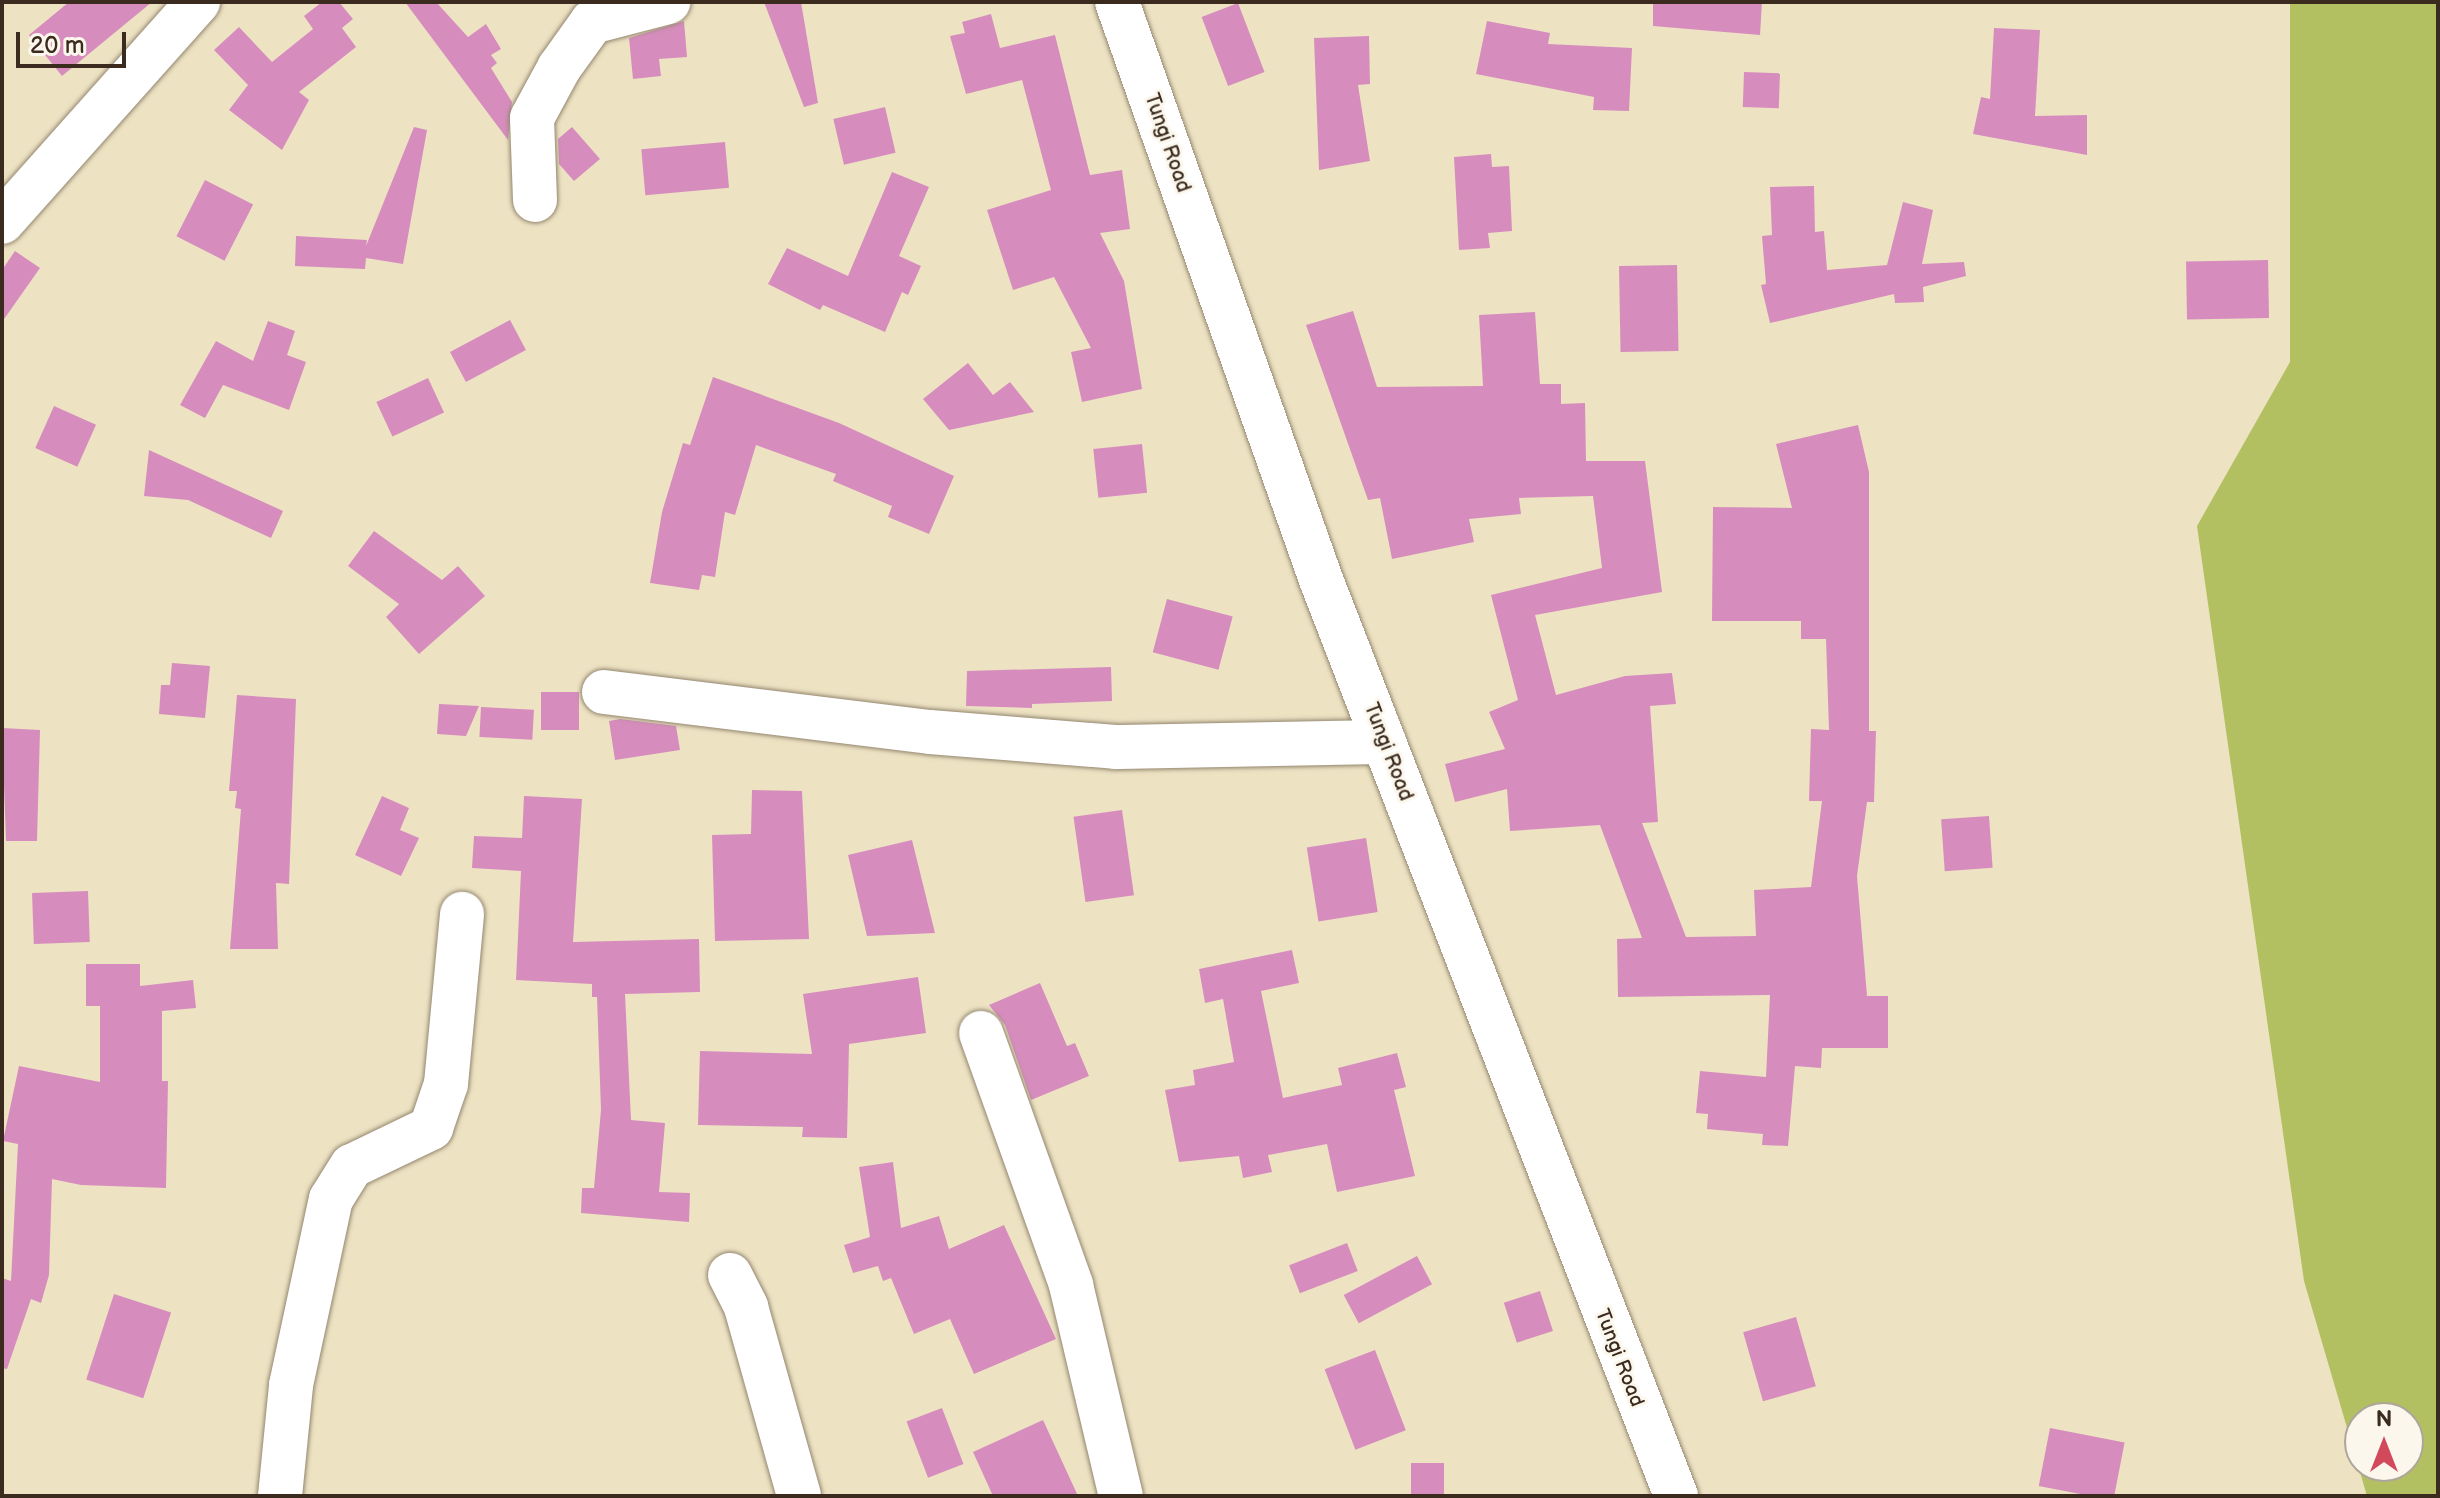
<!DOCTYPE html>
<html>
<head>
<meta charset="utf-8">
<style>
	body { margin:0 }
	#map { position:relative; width:2440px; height:1498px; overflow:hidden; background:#ede3c3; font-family:"Balsamiq Sans",sans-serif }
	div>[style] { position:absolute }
	.green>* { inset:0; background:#b2c062 }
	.building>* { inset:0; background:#d68dbd; transform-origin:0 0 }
	.roads { filter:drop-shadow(0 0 2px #948670) drop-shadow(0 0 2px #948670) }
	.minor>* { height:44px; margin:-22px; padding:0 22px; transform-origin:22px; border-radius:22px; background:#fff }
	.major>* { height:44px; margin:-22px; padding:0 22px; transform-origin:22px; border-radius:22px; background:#fff }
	span { translate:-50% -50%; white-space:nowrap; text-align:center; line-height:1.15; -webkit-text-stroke:6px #fbf7ec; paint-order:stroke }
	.street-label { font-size:20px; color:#3b2a1e }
	.frame { position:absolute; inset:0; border:4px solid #3b2a1e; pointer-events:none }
	.north { position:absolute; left:2344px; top:1402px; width:80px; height:80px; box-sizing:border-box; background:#fbf7ec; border:2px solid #aea59a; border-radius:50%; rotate:0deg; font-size:22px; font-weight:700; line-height:32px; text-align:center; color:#3b2a1e }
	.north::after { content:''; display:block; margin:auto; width:28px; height:36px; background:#d1495b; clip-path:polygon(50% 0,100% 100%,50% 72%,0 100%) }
	.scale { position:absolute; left:16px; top:32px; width:110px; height:36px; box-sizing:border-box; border:4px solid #3b2a1e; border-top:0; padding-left:10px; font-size:24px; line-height:28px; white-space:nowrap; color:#3b2a1e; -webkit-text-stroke:6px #fbf7ec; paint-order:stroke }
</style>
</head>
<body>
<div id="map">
	<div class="green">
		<div style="clip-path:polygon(evenodd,2290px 2px,2438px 2px,2438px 1496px,2367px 1496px,2304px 1281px,2197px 526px,2290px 362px,2290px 2px,2360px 1418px,2408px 1418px,2408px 1466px,2360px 1466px,2360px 1418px)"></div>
	</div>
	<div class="building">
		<div style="clip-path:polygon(69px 2px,152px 2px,62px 76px,29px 35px)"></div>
		<div style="clip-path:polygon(322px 2px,339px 2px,353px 19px,342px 28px,356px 47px,299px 92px,309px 100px,282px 150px,229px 110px,248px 85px,214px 50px,239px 27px,272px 62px,313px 29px,304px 16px)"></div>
		<div style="clip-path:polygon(405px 2px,436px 2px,468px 37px,486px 24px,501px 49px,491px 55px,497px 63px,491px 68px,512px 102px,508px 140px)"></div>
		<div style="clip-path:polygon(764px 2px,801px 2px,818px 103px,804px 107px)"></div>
		<div style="clip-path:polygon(1653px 2px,1762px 2px,1760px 35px,1653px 26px)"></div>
		<div style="left:1238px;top:3px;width:74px;height:39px;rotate:69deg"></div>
		<div style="clip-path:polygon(991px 14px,1000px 48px,1055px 35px,1090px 175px,1122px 170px,1130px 229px,1100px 233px,1124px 281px,1142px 389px,1082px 402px,1071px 352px,1091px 348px,1054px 277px,1013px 290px,987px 210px,1051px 190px,1022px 80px,966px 94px,950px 36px,965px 33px,962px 22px)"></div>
		<div style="clip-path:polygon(684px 21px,687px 57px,659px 59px,661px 76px,633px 79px,629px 38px)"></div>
		<div style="clip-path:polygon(1487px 21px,1550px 33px,1548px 44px,1632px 48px,1629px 111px,1593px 110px,1594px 97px,1476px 74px)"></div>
		<div style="clip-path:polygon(1994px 28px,2040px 30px,2035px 116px,2087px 115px,2087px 155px,1973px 134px,1981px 97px,1990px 99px)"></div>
		<div style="clip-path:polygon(1369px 36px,1370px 84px,1358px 85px,1370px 161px,1319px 170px,1314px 38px)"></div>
		<div style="left:1744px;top:72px;width:36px;height:35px;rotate:2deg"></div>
		<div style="left:885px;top:107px;width:47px;height:53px;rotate:77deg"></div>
		<div style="clip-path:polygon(414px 127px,427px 130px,403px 264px,366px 258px,365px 269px,295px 266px,296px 236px,367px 240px,366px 246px)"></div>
		<div style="clip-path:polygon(572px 127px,600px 159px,574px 181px,559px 164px,558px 139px)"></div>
		<div style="left:725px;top:142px;width:46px;height:84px;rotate:85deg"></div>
		<div style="clip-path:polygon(1491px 154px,1492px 167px,1509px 166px,1512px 231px,1488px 233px,1490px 248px,1459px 250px,1454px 157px)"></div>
		<div style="clip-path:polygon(892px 172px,929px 187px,899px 256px,921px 266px,908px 295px,902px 292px,885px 332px,823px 305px,820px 310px,768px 284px,787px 248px,848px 276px)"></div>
		<div style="left:205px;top:180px;width:54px;height:63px;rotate:27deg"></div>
		<div style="clip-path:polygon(1814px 186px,1815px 232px,1824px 231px,1827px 270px,1887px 265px,1903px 202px,1933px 210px,1922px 264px,1964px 262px,1966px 276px,1923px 287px,1924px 302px,1895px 303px,1894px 294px,1770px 323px,1761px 285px,1766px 284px,1762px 236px,1772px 235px,1770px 187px)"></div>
		<div style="clip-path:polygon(15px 251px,40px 268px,2px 322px,2px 270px)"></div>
		<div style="left:2268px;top:260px;width:58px;height:82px;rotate:89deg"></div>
		<div style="left:1677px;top:265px;width:86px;height:58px;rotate:89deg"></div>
		<div style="clip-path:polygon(1353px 311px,1377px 387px,1483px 386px,1479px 315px,1535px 312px,1540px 384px,1561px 384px,1561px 404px,1585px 403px,1586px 461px,1645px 461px,1662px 592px,1535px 615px,1556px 695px,1625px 676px,1672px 673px,1676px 704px,1650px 706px,1658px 822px,1642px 823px,1686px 937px,1756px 936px,1754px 890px,1811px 887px,1822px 801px,1809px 801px,1811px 729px,1829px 730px,1826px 639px,1801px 639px,1801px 621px,1712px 621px,1713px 507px,1792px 508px,1776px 444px,1858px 425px,1869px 472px,1869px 731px,1876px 731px,1874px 802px,1867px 802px,1857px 876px,1867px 996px,1888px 996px,1888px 1048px,1822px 1048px,1821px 1068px,1795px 1066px,1788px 1146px,1762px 1145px,1763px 1134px,1707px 1129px,1708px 1114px,1696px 1113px,1700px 1071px,1766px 1077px,1770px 995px,1618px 997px,1617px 939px,1642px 938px,1600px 825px,1510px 831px,1507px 789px,1455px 802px,1445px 764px,1505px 749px,1489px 712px,1518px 700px,1491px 595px,1602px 568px,1593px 496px,1519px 498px,1521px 514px,1469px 519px,1474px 542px,1392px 559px,1380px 498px,1368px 500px,1306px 325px)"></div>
		<div style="left:510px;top:320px;width:34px;height:68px;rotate:62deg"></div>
		<div style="clip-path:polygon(268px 321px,295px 331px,287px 355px,306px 362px,289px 410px,223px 385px,205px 418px,180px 405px,216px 341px,253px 361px)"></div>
		<div style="clip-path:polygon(968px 363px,993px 395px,1010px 382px,1034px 412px,949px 430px,923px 399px)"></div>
		<div style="clip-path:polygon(713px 377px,839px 423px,954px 476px,929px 534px,888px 517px,892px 506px,833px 481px,836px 474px,756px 445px,735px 515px,725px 512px,715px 577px,702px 575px,699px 590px,650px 583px,662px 512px,683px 443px,690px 445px)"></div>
		<div style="left:428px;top:378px;width:38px;height:57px;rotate:65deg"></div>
		<div style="left:54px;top:406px;width:46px;height:46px;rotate:24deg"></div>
		<div style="left:1142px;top:444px;width:49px;height:49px;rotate:84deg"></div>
		<div style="clip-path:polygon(149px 450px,283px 511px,271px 538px,188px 500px,144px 496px)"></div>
		<div style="clip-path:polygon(374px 531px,442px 580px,458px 566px,485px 596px,419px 654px,386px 617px,399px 604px,348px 566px)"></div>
		<div style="left:1167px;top:599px;width:68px;height:55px;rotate:15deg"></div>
		<div style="clip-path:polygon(172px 663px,210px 666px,205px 718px,159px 714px,161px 685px,170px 685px)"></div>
		<div style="clip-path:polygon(1111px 667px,1112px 701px,1032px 704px,1032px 708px,966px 706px,967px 671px)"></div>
		<div style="left:541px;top:692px;width:38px;height:38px"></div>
		<div style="clip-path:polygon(237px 695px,296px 699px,289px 884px,276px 883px,278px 949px,230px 949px,241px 809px,235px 808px,237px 791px,229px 791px)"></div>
		<div style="clip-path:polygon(439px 704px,479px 706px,466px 736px,437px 734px)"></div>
		<div style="left:481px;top:707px;width:53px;height:30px;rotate:3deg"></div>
		<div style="clip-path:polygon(620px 719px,676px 726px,680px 750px,615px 760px,609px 721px)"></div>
		<div style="clip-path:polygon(2px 728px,40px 730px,37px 841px,6px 841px)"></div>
		<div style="clip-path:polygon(752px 790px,802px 791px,809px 939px,715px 941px,712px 835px,751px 834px)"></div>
		<div style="clip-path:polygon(382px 796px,409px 808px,400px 830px,419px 838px,401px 876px,355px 855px)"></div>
		<div style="clip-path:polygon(524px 796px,582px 799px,573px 942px,699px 939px,700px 992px,625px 994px,631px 1120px,665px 1123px,659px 1192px,690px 1193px,689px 1222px,581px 1213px,582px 1188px,594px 1188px,601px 1110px,597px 997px,592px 997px,592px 984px,516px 980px,521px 871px,472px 868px,474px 836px,522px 838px)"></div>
		<div style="left:1122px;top:810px;width:86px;height:49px;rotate:82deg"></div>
		<div style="left:1989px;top:816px;width:52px;height:48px;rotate:86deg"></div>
		<div style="left:1366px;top:838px;width:75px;height:60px;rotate:81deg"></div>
		<div style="clip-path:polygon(912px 840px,935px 933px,867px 936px,848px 855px)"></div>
		<div style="left:88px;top:891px;width:51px;height:56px;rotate:88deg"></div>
		<div style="clip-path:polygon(1292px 950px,1299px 983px,1261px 991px,1283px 1098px,1342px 1085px,1338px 1068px,1397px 1053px,1406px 1087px,1394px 1090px,1415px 1176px,1337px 1192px,1327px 1144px,1268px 1155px,1272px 1172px,1243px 1178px,1239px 1156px,1179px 1162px,1165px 1090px,1195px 1085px,1193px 1070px,1234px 1062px,1223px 999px,1205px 1003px,1199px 969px)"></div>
		<div style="clip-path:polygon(86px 964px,140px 964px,140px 986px,193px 980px,196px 1008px,162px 1011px,162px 1081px,168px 1081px,166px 1188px,81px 1185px,52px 1179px,49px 1275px,41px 1303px,31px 1299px,7px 1369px,2px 1368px,2px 1278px,11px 1281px,18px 1144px,3px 1141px,19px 1066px,100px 1082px,100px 1006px,86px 1006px)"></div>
		<div style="clip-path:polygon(918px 977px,926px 1033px,849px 1044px,847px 1138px,802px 1137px,803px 1127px,698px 1125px,700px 1051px,812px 1054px,803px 994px)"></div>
		<div style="clip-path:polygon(1040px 983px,1067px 1046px,1075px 1043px,1089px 1076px,1031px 1100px,1005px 1025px,989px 1005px)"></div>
		<div style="clip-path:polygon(893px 1162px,901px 1228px,939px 1216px,949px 1249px,1004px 1225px,1056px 1339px,974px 1374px,950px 1319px,914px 1334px,891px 1278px,883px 1281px,878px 1266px,853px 1273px,844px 1245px,870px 1237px,859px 1167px)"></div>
		<div style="left:1347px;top:1243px;width:30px;height:62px;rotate:69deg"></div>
		<div style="left:1417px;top:1256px;width:32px;height:83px;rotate:62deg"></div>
		<div style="left:1540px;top:1291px;width:42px;height:38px;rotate:72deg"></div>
		<div style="left:114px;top:1294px;width:60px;height:90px;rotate:18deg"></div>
		<div style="left:1796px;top:1317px;width:72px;height:55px;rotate:74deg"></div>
		<div style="left:1375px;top:1350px;width:86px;height:54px;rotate:69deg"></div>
		<div style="left:942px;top:1408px;width:60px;height:38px;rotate:69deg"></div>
		<div style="clip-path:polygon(1043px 1420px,1078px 1496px,993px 1496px,973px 1452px)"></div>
		<div style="left:2050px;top:1428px;width:76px;height:59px;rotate:11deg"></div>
		<div style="left:1411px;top:1463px;width:33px;height:33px"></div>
	</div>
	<div class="roads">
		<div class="minor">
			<div style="left:535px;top:200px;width:82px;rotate:-92.1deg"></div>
			<div style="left:532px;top:118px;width:57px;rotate:-61.6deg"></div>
			<div style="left:559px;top:68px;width:57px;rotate:-54.3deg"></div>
			<div style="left:592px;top:22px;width:79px;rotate:-14.7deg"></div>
			<div style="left:2px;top:222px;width:295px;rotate:-48.3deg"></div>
			<div style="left:604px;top:692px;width:328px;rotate:7deg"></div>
			<div style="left:930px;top:732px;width:186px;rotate:4.6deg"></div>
			<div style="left:1115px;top:747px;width:269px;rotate:-1.1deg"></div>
			<div style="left:981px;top:1033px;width:268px;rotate:70.3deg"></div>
			<div style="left:1071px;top:1285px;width:217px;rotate:76.7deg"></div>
			<div style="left:730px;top:1275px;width:36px;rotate:63deg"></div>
			<div style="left:746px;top:1307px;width:196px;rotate:74.3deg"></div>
			<div style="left:280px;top:1496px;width:112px;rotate:-84.3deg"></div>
			<div style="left:291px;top:1385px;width:190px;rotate:-77.9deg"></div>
			<div style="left:331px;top:1199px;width:39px;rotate:-58deg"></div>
			<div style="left:352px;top:1166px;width:88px;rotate:-25.7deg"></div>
			<div style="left:431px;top:1128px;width:46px;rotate:-71.2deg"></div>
			<div style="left:446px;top:1084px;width:171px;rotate:-84.6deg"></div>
		</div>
		<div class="major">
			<div style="left:1117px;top:2px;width:610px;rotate:70.55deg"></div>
			<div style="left:1320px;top:577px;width:986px;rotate:68.82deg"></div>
		</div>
	</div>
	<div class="street-label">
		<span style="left:1167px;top:143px;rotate:71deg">Tungi Road</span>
		<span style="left:1388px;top:752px;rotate:69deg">Tungi Road</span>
		<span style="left:1619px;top:1358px;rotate:69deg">Tungi Road</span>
	</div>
	<div class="frame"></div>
	<div class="north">N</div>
	<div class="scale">20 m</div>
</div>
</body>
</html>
